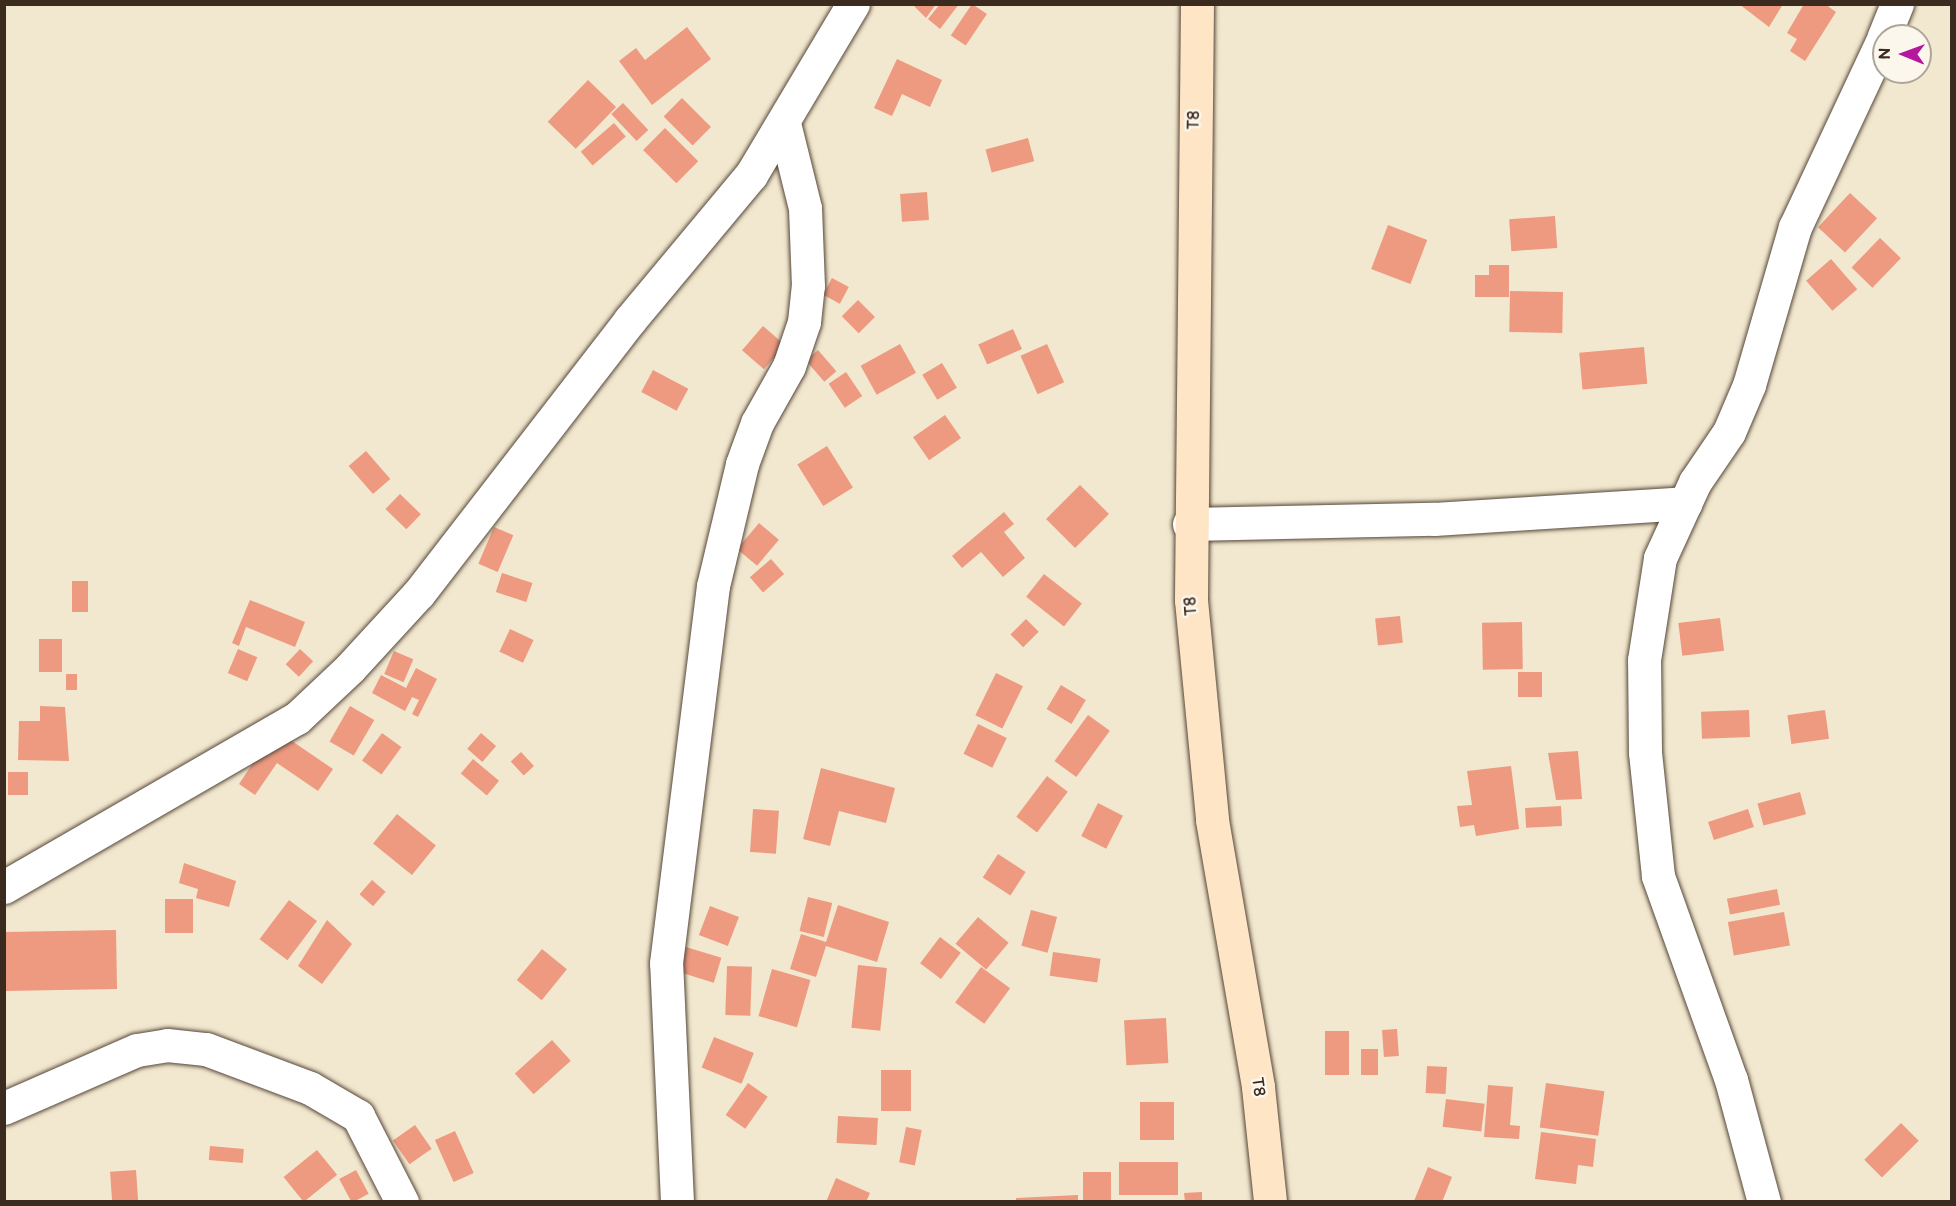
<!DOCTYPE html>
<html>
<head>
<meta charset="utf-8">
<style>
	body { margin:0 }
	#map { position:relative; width:1956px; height:1206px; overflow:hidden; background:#f2e8cf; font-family:"Balsamiq Sans",sans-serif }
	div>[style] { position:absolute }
	.building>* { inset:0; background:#ed9a80; transform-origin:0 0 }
	.roads { filter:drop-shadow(0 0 2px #564639) drop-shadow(0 0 2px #564639) }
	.street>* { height:33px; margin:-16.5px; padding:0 16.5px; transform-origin:16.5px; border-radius:16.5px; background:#fff }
	.secondary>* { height:33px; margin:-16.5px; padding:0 16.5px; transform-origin:16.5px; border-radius:16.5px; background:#fde5c5 }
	span { translate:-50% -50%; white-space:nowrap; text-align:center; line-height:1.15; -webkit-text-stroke:5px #fbf7ec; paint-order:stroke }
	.street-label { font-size:16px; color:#3b2a1e }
	.frame { position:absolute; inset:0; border:6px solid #3b2a1e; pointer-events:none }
	.north { position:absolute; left:1872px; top:24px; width:60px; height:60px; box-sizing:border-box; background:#fbf7ec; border:2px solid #aea59a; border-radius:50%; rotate:271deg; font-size:16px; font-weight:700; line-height:24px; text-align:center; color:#3b2a1e }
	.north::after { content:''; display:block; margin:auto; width:21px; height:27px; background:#b5179e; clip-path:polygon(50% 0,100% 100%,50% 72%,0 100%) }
</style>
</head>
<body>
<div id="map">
	<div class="building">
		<div style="clip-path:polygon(912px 4px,936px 4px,926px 18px)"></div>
		<div style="clip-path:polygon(940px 4px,959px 4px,940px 29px,928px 19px)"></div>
		<div style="left:972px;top:4px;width:18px;height:38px;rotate:34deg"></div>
		<div style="clip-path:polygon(1739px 4px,1783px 4px,1769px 27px)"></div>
		<div style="clip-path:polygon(1804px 4px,1825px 4px,1836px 12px,1805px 61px,1790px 51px,1797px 39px,1787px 33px)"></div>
		<div style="clip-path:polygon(687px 27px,711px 59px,652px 105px,619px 61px,636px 48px,645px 60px)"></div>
		<div style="clip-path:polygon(897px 59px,942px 80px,930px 107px,902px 94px,892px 116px,874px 108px)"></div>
		<div style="left:588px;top:80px;width:39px;height:58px;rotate:44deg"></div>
		<div style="left:682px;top:98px;width:41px;height:26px;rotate:45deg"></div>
		<div style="left:623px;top:103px;width:37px;height:16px;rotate:47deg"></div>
		<div style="left:614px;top:123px;width:18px;height:44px;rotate:49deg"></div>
		<div style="left:665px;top:128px;width:47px;height:31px;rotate:45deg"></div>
		<div style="left:1028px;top:138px;width:24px;height:44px;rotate:75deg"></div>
		<div style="left:927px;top:192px;width:28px;height:27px;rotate:86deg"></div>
		<div style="left:1850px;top:193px;width:37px;height:47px;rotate:43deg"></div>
		<div style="left:1555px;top:216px;width:32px;height:46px;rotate:86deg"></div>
		<div style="left:1388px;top:225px;width:42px;height:47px;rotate:21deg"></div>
		<div style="left:1880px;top:238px;width:29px;height:41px;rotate:44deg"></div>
		<div style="left:1831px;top:259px;width:40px;height:33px;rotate:49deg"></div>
		<div style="clip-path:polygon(1489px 265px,1509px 265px,1509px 297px,1475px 297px,1475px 275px,1489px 275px)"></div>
		<div style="left:832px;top:278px;width:19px;height:19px;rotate:28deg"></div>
		<div style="left:1510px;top:291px;width:53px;height:41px;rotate:1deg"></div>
		<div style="left:858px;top:300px;width:24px;height:23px;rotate:45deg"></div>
		<div style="left:763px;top:326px;width:29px;height:32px;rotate:41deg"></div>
		<div style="left:1013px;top:329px;width:22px;height:38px;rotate:66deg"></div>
		<div style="left:900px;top:344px;width:33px;height:45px;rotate:61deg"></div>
		<div style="left:1047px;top:344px;width:42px;height:29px;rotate:66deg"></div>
		<div style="left:1644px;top:347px;width:37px;height:65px;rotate:85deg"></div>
		<div style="left:818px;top:350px;width:28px;height:16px;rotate:49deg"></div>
		<div style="left:942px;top:363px;width:29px;height:23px;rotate:59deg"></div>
		<div style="left:653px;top:370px;width:40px;height:25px;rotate:28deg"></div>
		<div style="left:846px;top:372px;width:29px;height:21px;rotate:56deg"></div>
		<div style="left:945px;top:415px;width:28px;height:39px;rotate:55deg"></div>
		<div style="left:827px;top:446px;width:49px;height:35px;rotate:58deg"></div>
		<div style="left:366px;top:451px;width:37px;height:23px;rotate:49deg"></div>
		<div style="left:1080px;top:485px;width:41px;height:48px;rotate:45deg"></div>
		<div style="left:400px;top:494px;width:29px;height:21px;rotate:44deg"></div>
		<div style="clip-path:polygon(1004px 512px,1014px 524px,1004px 532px,1025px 558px,1003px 577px,981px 552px,962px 568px,952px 556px)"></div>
		<div style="left:759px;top:523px;width:26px;height:34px;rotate:40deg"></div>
		<div style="left:494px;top:527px;width:21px;height:40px;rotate:23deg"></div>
		<div style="left:771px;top:559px;width:20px;height:28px;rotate:49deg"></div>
		<div style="left:502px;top:573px;width:32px;height:20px;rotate:18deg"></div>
		<div style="left:1044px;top:574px;width:48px;height:29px;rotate:38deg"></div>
		<div style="left:72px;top:581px;width:16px;height:31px"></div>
		<div style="clip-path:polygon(250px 600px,305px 622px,295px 647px,246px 627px,239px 646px,232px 643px)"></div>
		<div style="left:1400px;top:616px;width:27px;height:25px;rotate:84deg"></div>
		<div style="left:1720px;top:618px;width:33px;height:42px;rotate:83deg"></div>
		<div style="left:1026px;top:619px;width:18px;height:22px;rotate:45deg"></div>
		<div style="left:1522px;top:622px;width:47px;height:40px;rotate:89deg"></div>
		<div style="left:510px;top:629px;width:26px;height:25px;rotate:25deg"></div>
		<div style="left:39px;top:639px;width:23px;height:33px"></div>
		<div style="left:238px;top:649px;width:21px;height:26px;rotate:23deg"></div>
		<div style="left:300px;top:649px;width:18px;height:21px;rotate:43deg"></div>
		<div style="left:394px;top:651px;width:21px;height:25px;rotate:23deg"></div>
		<div style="clip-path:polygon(416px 668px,437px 679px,418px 717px,412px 714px,419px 700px,412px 697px,405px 711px,372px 693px,381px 675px,406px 688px)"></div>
		<div style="left:1542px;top:672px;width:25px;height:24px;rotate:90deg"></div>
		<div style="left:996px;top:673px;width:30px;height:47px;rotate:26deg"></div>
		<div style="left:66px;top:674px;width:11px;height:16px"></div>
		<div style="left:1061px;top:685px;width:29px;height:28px;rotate:31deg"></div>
		<div style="clip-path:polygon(40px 706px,65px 707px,69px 761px,18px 760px,19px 721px,40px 721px)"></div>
		<div style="left:350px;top:706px;width:28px;height:41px;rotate:30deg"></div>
		<div style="left:1749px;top:710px;width:27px;height:48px;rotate:88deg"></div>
		<div style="left:1825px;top:710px;width:29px;height:38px;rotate:82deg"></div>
		<div style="left:1088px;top:715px;width:27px;height:57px;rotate:36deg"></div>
		<div style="left:978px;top:724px;width:32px;height:33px;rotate:26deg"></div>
		<div style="left:382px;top:733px;width:24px;height:34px;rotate:36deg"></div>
		<div style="left:481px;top:733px;width:20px;height:21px;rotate:41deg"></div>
		<div style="clip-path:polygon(286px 737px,333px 769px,318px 791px,277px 763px,255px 795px,239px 784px,269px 739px)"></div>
		<div style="clip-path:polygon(1578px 751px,1582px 799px,1556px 800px,1548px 753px)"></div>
		<div style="left:521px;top:752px;width:19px;height:14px;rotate:47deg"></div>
		<div style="left:473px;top:759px;width:34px;height:19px;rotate:40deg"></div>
		<div style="clip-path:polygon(1511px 766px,1519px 829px,1476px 836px,1474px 825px,1460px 827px,1457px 806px,1472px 805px,1467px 771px)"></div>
		<div style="clip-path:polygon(821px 768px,895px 788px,886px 823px,839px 811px,830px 846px,803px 839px)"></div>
		<div style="left:28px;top:772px;width:23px;height:20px;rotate:90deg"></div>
		<div style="left:1047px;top:776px;width:26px;height:51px;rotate:37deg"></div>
		<div style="left:1800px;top:792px;width:23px;height:44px;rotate:75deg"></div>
		<div style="left:1098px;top:803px;width:28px;height:37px;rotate:27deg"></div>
		<div style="left:1561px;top:806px;width:20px;height:36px;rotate:87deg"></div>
		<div style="left:753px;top:809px;width:26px;height:43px;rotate:4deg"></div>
		<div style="left:1748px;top:809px;width:19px;height:42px;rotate:72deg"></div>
		<div style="left:397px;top:814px;width:50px;height:38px;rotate:39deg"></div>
		<div style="left:998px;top:854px;width:33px;height:28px;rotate:33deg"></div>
		<div style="clip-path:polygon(184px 863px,236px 881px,229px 907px,196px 898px,198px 889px,179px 883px)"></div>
		<div style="left:372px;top:880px;width:18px;height:19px;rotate:41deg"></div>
		<div style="left:1777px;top:889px;width:16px;height:51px;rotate:79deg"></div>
		<div style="left:808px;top:897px;width:25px;height:35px;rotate:14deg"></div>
		<div style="left:165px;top:899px;width:28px;height:34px"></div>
		<div style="left:289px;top:900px;width:35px;height:49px;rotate:37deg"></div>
		<div style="clip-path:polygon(838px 905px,889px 922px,877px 962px,826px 946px,816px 977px,790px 969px,801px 934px,826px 942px)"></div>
		<div style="left:710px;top:906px;width:31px;height:31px;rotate:21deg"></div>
		<div style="left:1031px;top:910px;width:27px;height:37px;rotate:15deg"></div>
		<div style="left:1784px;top:912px;width:34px;height:57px;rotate:80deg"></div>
		<div style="left:978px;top:917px;width:40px;height:35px;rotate:40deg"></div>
		<div style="clip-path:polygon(327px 920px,352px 944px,322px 984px,298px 966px)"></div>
		<div style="left:116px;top:930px;width:59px;height:112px;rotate:89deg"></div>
		<div style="left:940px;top:937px;width:26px;height:33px;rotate:37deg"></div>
		<div style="left:686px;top:947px;width:37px;height:26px;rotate:17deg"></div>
		<div style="left:542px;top:949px;width:32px;height:40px;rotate:39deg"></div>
		<div style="left:1053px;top:952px;width:48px;height:24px;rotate:8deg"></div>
		<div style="left:858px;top:965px;width:29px;height:63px;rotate:6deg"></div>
		<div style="left:727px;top:966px;width:25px;height:49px;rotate:2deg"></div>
		<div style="left:981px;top:967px;width:36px;height:44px;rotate:36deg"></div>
		<div style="left:772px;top:969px;width:40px;height:49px;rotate:16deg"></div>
		<div style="left:1166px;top:1018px;width:45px;height:42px;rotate:87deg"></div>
		<div style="left:1397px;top:1029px;width:27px;height:15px;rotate:86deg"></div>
		<div style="left:1325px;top:1031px;width:24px;height:44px"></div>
		<div style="left:714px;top:1037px;width:43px;height:33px;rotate:22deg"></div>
		<div style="left:552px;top:1040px;width:28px;height:50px;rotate:48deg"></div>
		<div style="left:1361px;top:1049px;width:17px;height:26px"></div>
		<div style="left:1427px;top:1066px;width:20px;height:27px;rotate:3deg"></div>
		<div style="left:881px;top:1070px;width:30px;height:41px"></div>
		<div style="left:748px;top:1083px;width:24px;height:39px;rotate:35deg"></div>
		<div style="left:1546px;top:1083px;width:59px;height:45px;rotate:8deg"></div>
		<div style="clip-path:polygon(1488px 1085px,1513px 1087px,1510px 1125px,1520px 1126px,1519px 1139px,1484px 1137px)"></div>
		<div style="left:1446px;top:1099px;width:39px;height:28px;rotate:7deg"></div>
		<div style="left:1140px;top:1102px;width:34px;height:38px"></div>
		<div style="left:838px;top:1116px;width:40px;height:27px;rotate:3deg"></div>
		<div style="left:1901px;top:1123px;width:25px;height:52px;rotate:45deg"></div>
		<div style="left:415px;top:1125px;width:29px;height:27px;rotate:55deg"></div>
		<div style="left:906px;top:1127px;width:16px;height:36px;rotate:11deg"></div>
		<div style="left:455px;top:1131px;width:46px;height:22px;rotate:66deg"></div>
		<div style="clip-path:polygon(1541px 1132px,1596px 1139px,1593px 1167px,1578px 1165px,1576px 1184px,1535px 1179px)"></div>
		<div style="left:210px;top:1146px;width:34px;height:14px;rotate:5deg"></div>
		<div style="left:317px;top:1150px;width:32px;height:43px;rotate:51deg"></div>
		<div style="left:1119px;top:1162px;width:59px;height:33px"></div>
		<div style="clip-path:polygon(1428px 1167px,1452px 1177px,1442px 1202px,1414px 1201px)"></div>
		<div style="left:136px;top:1170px;width:32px;height:26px;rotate:86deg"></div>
		<div style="left:356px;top:1170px;width:27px;height:19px;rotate:62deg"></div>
		<div style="left:1111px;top:1172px;width:30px;height:28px;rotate:90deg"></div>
		<div style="clip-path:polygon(836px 1178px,870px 1193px,866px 1202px,826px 1202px)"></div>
		<div style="clip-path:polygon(1202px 1192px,1202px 1202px,1185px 1202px,1184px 1193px)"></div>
		<div style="clip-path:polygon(1078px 1195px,1078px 1202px,1016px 1202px,1016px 1198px)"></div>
	</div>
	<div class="roads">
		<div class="street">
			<div style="left:1884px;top:36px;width:35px;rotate:-68deg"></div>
			<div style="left:1189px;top:524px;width:245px;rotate:-1.2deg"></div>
			<div style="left:1434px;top:519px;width:252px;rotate:-3.6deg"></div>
			<div style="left:4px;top:887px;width:338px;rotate:-30deg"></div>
			<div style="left:297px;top:718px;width:73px;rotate:-43.3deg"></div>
			<div style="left:350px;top:668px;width:102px;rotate:-47.4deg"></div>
			<div style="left:419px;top:593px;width:345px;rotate:-52.3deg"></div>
			<div style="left:630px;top:320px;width:189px;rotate:-50.2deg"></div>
			<div style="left:751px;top:175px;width:199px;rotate:-59.2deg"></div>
			<div style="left:4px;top:1108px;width:145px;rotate:-23.6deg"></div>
			<div style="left:137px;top:1050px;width:30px;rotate:-9deg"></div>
			<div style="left:167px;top:1045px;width:39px;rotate:6deg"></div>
			<div style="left:206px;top:1049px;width:111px;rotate:20.6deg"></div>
			<div style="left:310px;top:1088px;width:56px;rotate:30.3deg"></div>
			<div style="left:358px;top:1116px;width:97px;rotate:62.9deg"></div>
			<div style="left:677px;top:1202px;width:239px;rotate:-92.6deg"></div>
			<div style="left:666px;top:963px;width:380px;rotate:-82.9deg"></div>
			<div style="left:713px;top:586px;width:125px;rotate:-76.6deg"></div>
			<div style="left:742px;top:464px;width:44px;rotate:-69.9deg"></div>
			<div style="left:757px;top:423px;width:65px;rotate:-60.7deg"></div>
			<div style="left:789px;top:366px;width:46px;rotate:-71.2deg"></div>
			<div style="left:804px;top:322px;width:36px;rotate:-84deg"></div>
			<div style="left:808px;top:286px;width:78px;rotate:-92.2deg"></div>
			<div style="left:805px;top:208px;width:88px;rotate:-103.9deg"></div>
			<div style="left:1764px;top:1202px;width:126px;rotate:-105.1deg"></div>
			<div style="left:1731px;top:1080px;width:217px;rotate:-109.7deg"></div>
			<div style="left:1658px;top:876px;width:125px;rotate:-96deg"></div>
			<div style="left:1645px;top:752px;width:92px;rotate:-90.6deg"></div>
			<div style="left:1644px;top:660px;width:103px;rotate:-81.1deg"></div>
			<div style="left:1660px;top:558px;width:84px;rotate:-65.3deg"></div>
			<div style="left:1695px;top:482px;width:60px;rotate:-55.8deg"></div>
			<div style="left:1729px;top:432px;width:51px;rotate:-66.9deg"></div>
			<div style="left:1749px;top:385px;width:165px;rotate:-73.8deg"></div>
			<div style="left:1795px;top:227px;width:210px;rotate:-64.9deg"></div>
		</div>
		<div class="secondary">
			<div style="left:1197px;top:4px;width:596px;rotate:90.58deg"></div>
			<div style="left:1191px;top:600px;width:221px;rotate:84.5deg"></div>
			<div style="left:1212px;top:820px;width:271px;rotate:80.2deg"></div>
			<div style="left:1258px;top:1087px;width:116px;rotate:84deg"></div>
		</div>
	</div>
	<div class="street-label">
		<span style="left:1195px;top:120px;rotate:-89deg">T8</span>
		<span style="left:1192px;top:606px;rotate:-94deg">T8</span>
		<span style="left:1257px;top:1087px;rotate:82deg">T8</span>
	</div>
	<div class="frame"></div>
	<div class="north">N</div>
</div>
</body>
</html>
